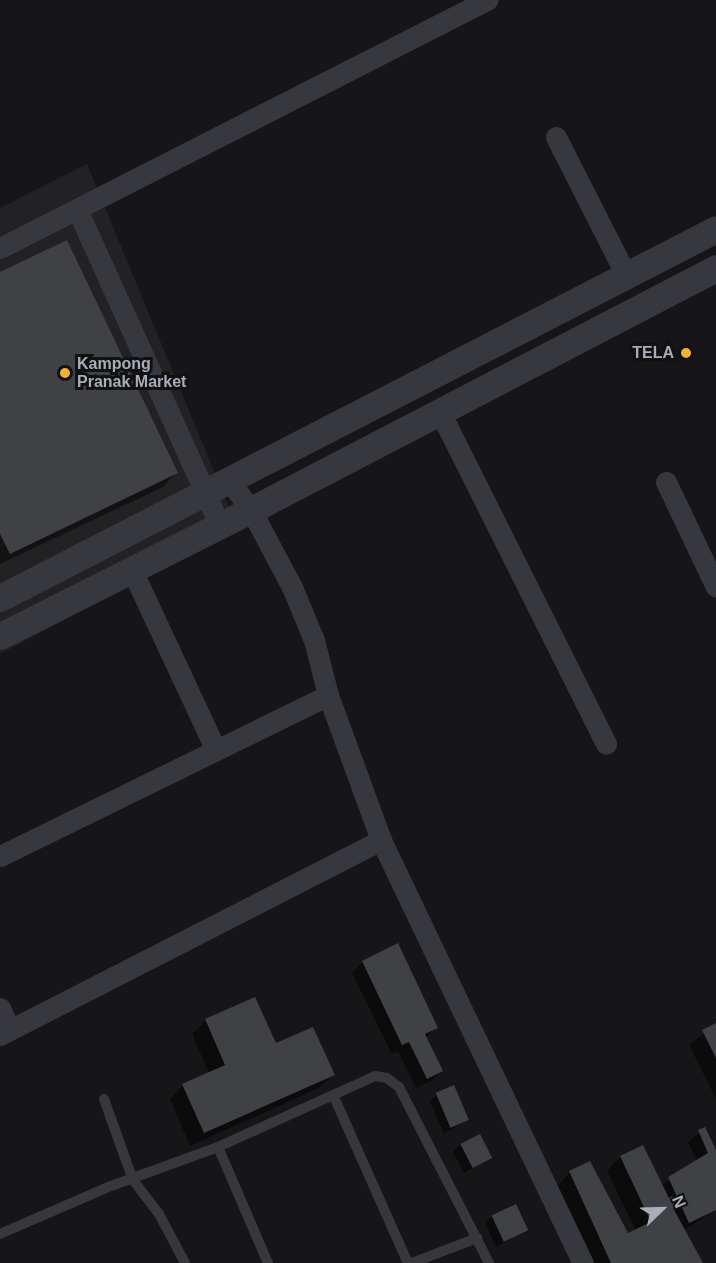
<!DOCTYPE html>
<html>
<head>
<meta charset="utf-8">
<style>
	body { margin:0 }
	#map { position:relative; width:716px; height:1263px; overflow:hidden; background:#161618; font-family:Helvetica,sans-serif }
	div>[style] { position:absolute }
	.built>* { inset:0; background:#222225 }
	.shadow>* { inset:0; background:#0007 }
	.building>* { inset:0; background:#404145; transform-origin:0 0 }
	.service>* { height:10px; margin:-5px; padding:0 5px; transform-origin:5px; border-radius:5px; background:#37383d }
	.minor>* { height:21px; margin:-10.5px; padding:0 10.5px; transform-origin:10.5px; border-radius:10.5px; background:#37383d }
	.tertiary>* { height:27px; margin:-13.5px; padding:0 13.5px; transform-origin:13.5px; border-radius:13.5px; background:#37383d }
	.dots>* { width:16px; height:16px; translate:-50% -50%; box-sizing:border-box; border:3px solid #111113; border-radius:50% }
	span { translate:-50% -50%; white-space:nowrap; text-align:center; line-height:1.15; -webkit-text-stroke:6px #111113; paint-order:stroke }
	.poi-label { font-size:16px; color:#a8adb8; font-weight:700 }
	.right { translate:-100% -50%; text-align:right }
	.left { translate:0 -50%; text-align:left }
	.north { position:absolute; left:632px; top:1179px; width:60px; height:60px; -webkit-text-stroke:4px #111113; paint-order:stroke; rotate:67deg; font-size:16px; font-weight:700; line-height:24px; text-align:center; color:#a8adb8 }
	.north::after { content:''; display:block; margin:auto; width:21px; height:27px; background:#a8adb8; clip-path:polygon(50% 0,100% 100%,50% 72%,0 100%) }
</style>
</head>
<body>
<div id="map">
	<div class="built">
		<div style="clip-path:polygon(87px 164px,238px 529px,0 654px,0 208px)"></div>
	</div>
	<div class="shadow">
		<div style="clip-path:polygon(0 274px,176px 473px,163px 487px,0 564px)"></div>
		<div style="clip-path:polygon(363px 962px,436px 1027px,426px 1038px,442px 1071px,431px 1081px,416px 1088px,398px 1051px,392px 1054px,352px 973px)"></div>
		<div style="clip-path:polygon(206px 1020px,275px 1045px,333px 1075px,319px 1088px,190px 1146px,170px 1099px,183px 1085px,209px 1073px,192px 1034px)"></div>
		<div style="clip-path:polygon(716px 1024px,716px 1099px,689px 1045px)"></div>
		<div style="clip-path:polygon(437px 1094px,467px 1120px,444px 1134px,430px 1101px)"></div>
		<div style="clip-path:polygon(704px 1129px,716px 1151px,716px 1210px,684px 1230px,701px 1263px,592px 1263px,557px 1186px,570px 1172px,628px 1235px,636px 1231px,607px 1171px,620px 1157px,643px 1147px,662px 1185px,697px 1162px,688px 1142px)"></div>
		<div style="clip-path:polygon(460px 1145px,490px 1157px,464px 1173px,453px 1152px)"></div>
		<div style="clip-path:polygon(492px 1216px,526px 1229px,496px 1247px,485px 1223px)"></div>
	</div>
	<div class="building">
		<div style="clip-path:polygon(67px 240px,178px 473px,10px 554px,0 534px,0 272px)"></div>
		<div style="clip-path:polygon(398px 943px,438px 1028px,425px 1034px,443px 1071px,427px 1079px,409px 1042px,402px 1045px,362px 961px)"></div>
		<div style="clip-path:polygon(255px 997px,276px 1043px,313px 1027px,335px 1075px,204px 1133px,182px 1084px,225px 1065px,205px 1019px)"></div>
		<div style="clip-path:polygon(716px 1023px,716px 1058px,702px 1030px)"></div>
		<div style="left:454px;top:1085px;width:38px;height:20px;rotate:67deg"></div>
		<div style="clip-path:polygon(705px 1127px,716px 1150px,716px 1210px,689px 1223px,668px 1177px,708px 1153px,698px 1130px)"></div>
		<div style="left:480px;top:1134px;width:27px;height:22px;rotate:63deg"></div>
		<div style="clip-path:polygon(643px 1145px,669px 1198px,672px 1196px,677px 1206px,673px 1208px,703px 1263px,611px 1263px,569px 1171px,590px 1161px,628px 1233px,651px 1222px,620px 1156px)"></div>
		<div style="left:516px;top:1204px;width:29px;height:27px;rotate:65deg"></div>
	</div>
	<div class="service">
		<div style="left:334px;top:1097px;width:182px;rotate:66deg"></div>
		<div style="left:104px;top:1099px;width:86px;rotate:70.3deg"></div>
		<div style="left:133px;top:1180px;width:43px;rotate:52.6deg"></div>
		<div style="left:159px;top:1214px;width:55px;rotate:62deg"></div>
		<div style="left:218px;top:1147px;width:126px;rotate:66.7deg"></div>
		<div style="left:0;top:1234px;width:121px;rotate:-23.4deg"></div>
		<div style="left:111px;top:1186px;width:114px;rotate:-20deg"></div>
		<div style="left:218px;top:1147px;width:172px;rotate:-24.3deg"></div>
		<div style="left:375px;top:1076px;width:12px;rotate:9deg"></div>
		<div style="left:387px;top:1078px;width:15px;rotate:37deg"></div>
		<div style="left:399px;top:1087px;width:198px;rotate:62.9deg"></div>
		<div style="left:412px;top:1263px;width:70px;rotate:-21deg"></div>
	</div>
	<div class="minor">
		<div style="left:556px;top:137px;width:155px;rotate:63.1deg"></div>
		<div style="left:77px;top:209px;width:345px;rotate:65.7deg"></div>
		<div style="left:0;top:248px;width:547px;rotate:-26.99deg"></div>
		<div style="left:440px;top:412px;width:371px;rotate:63.4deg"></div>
		<div style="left:229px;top:480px;width:37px;rotate:54deg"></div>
		<div style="left:251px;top:510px;width:87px;rotate:62deg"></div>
		<div style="left:292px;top:587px;width:57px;rotate:67.5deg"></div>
		<div style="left:314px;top:640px;width:57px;rotate:75.7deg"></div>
		<div style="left:328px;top:695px;width:154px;rotate:69.9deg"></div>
		<div style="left:381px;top:840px;width:469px;rotate:64.5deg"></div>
		<div style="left:666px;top:482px;width:116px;rotate:64.5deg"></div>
		<div style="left:131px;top:568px;width:201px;rotate:65deg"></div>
		<div style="left:0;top:856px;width:365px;rotate:-26.1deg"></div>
		<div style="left:0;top:1008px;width:24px;rotate:66deg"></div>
		<div style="left:0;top:1035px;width:428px;rotate:-27.1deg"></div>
	</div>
	<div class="tertiary">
		<div style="left:0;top:598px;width:805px;rotate:-27.26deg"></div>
		<div style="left:0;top:636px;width:281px;rotate:-26.7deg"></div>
		<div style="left:251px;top:510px;width:524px;rotate:-27.49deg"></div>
	</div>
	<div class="dots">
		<div style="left:686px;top:353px;background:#f2b134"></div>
		<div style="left:65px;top:373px;background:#f2b134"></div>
	</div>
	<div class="poi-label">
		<span class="right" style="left:674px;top:353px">TELA</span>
		<span class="left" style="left:77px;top:373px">Kampong<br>Pranak Market</span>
	</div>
	<div class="north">N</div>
</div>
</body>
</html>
